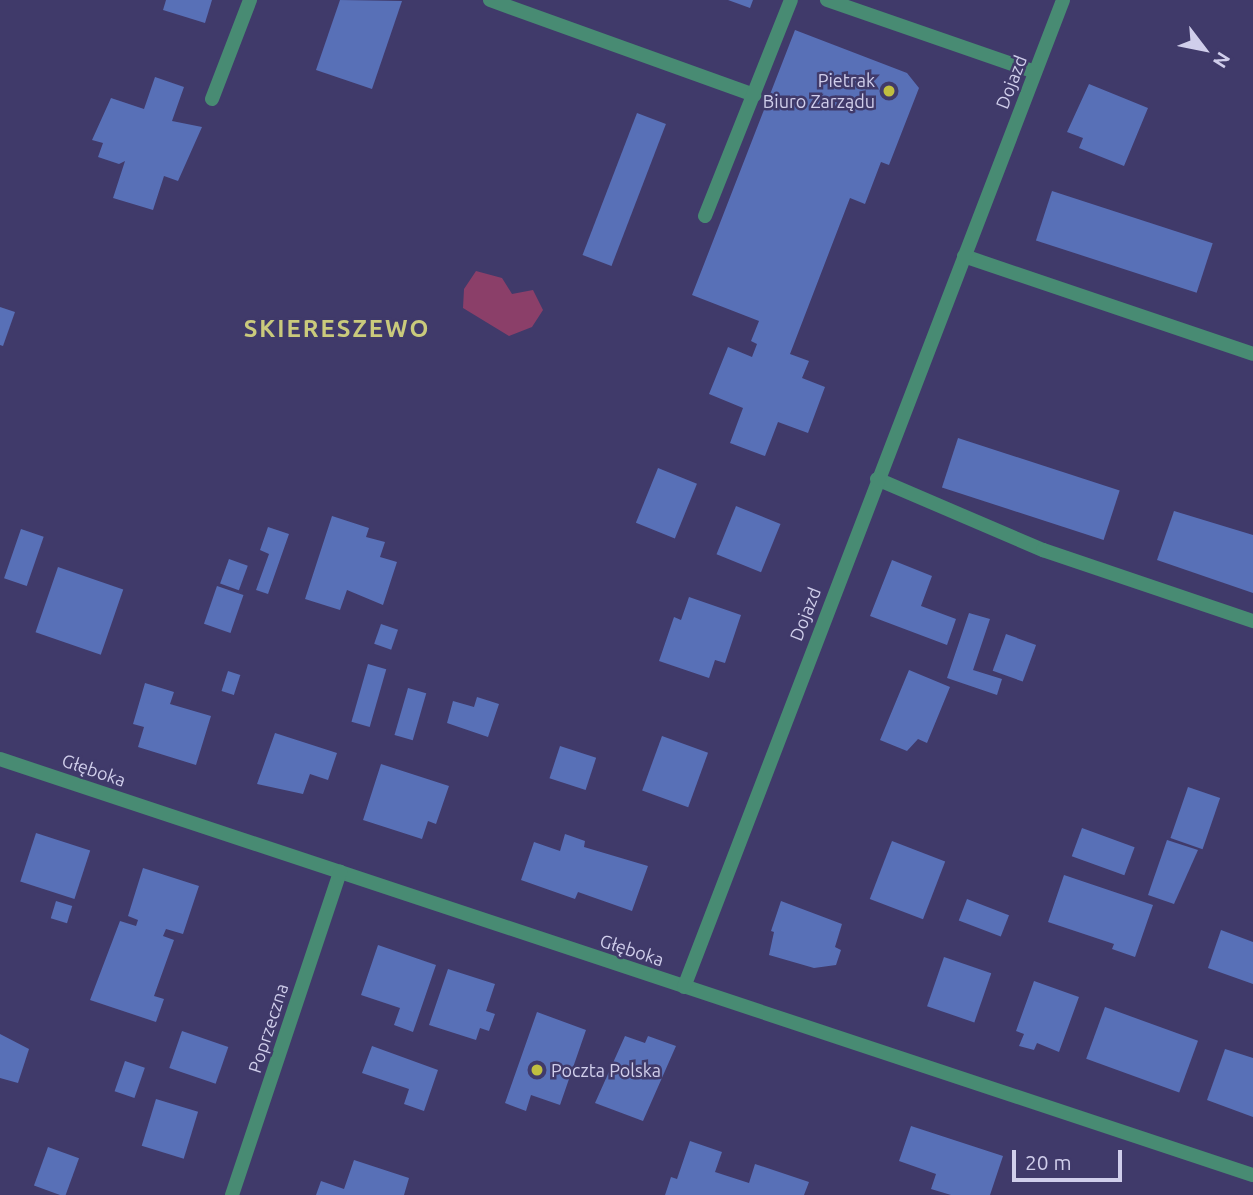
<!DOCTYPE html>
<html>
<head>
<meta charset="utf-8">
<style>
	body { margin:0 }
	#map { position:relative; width:1253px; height:1195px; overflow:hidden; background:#403a6a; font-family:Ubuntu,sans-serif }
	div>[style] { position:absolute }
	.water>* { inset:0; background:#8b3f69 }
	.building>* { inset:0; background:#5870b7; transform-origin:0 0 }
	.service>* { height:14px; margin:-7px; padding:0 7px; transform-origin:7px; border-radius:7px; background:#488b73 }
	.minor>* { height:14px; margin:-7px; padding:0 7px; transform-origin:7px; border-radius:7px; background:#488b73 }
	.dots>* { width:19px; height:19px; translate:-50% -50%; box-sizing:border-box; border:4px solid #403a6a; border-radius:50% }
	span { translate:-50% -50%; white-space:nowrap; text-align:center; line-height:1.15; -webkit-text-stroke:5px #403a6a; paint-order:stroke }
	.poi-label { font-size:18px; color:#d0ceeb }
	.right { translate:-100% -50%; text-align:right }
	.left { translate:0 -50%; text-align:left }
	.street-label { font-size:18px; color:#d0ceeb }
	.district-label { font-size:24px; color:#caca7c; font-weight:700; letter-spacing:2px }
	.north { position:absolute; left:1169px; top:14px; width:70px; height:70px; -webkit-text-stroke:5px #403a6a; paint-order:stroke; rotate:122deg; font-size:19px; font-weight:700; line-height:28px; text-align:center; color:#d0ceeb }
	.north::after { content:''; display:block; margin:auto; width:24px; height:32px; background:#d0ceeb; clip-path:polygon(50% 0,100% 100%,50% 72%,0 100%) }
	.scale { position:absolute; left:1012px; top:1150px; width:110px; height:32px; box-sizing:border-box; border:4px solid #d0ceeb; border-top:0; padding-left:9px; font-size:21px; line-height:24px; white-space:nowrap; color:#d0ceeb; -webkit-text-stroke:5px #403a6a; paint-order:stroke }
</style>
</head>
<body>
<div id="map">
	<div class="water">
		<div style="clip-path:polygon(476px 271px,502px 278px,512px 294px,533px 290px,543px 310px,532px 327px,509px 336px,463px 308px,464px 289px)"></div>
	</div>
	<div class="building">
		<div style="clip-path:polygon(166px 0,212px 0,205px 23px,163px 10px)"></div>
		<div style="clip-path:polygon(340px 0,402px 1px,372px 89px,316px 70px)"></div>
		<div style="clip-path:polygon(728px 0,753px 0,750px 8px)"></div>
		<div style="clip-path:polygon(795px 30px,907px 73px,919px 88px,889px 165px,881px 162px,865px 204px,850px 198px,790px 354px,809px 361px,802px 378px,825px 387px,808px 433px,778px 422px,765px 456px,730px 443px,743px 408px,709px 394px,728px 347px,752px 357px,757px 344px,751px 341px,759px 321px,692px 295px)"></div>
		<div style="clip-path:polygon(155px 77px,184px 87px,172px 121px,202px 127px,178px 181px,164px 176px,153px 210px,113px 198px,125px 161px,119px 164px,98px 157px,103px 143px,92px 140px,111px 98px,144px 109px)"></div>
		<div style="clip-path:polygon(1089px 84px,1148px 108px,1124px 166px,1079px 148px,1083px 138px,1067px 132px)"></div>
		<div style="left:637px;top:113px;width:31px;height:152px;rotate:21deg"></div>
		<div style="left:1052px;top:191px;width:169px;height:52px;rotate:18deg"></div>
		<div style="clip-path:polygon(0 307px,15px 312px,3px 346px,0 345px)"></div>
		<div style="left:958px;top:438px;width:170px;height:52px;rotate:18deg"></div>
		<div style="left:658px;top:468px;width:42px;height:59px;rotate:22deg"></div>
		<div style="left:736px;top:506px;width:48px;height:52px;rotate:22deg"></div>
		<div style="clip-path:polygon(1174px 511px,1253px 535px,1253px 593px,1157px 560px)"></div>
		<div style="clip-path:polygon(332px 516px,369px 528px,366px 537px,385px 542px,380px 557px,397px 562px,383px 605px,347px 590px,340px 610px,305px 599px)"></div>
		<div style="clip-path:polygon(268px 527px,289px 534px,268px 594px,256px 590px,269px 554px,260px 550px)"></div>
		<div style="left:21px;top:529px;width:24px;height:52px;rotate:19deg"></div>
		<div style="left:229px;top:559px;width:20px;height:26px;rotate:20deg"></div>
		<div style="clip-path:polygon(892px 560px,932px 576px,921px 606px,956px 619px,947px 645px,870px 616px)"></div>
		<div style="left:58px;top:567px;width:69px;height:69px;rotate:19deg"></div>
		<div style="left:217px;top:586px;width:28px;height:40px;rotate:19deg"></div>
		<div style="clip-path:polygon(689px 597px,741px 615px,725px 663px,715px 660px,709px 678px,659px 661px,674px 617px,681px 620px)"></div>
		<div style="clip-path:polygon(969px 613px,990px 619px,973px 670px,1002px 679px,997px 695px,947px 678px)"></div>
		<div style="left:381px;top:624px;width:18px;height:21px;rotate:19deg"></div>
		<div style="left:1006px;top:634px;width:32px;height:39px;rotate:20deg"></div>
		<div style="left:368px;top:664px;width:19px;height:60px;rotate:16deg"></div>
		<div style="clip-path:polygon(909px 670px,950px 687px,927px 743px,918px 739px,907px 751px,880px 740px)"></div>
		<div style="left:228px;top:671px;width:13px;height:21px;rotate:18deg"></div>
		<div style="clip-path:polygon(145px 683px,174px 692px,170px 704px,211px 716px,196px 765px,138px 747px,144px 727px,133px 724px)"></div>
		<div style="left:408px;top:688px;width:19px;height:49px;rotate:16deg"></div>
		<div style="clip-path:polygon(477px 697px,499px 704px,488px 737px,447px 723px,453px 701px,474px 707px)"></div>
		<div style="clip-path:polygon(275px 733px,337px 753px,328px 780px,310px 774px,303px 794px,257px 784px)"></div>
		<div style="left:662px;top:736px;width:49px;height:58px;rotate:20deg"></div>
		<div style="left:560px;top:746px;width:38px;height:34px;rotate:18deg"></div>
		<div style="clip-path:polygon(381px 764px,449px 786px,436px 824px,428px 821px,422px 839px,363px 820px)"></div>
		<div style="left:1188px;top:787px;width:34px;height:54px;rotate:19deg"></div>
		<div style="left:1082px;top:828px;width:56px;height:30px;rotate:20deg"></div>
		<div style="left:36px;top:833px;width:57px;height:51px;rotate:18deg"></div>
		<div style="clip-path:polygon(565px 834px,585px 841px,584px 847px,648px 866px,632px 911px,578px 892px,575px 899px,521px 880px,534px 842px,560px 851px)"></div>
		<div style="clip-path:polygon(1167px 840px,1198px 850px,1174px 904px,1148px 895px)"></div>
		<div style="left:892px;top:841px;width:57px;height:62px;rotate:21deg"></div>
		<div style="clip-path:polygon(143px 868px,199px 886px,183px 934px,166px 929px,163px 936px,174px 940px,154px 996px,164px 999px,156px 1022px,90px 1000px,120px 921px,136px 926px,138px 920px,128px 916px)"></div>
		<div style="clip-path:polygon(1064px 875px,1153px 905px,1135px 957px,1112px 949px,1114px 944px,1048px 922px)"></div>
		<div style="left:967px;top:899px;width:45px;height:23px;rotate:21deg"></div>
		<div style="left:56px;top:901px;width:17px;height:18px;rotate:17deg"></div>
		<div style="clip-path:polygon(781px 901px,842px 924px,835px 947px,841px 950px,836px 965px,814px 968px,769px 955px,774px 932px,771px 931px)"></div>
		<div style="clip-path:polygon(1221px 930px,1253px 942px,1253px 984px,1208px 968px)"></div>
		<div style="clip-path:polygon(378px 945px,436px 965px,413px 1032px,394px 1025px,400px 1008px,361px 995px)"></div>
		<div style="left:944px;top:957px;width:50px;height:52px;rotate:19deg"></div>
		<div style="clip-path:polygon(448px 969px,495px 984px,486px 1011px,495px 1014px,489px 1031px,480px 1028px,476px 1040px,429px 1025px)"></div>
		<div style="clip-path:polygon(1034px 981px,1079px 997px,1059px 1052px,1037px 1043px,1034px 1050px,1019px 1046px,1024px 1034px,1016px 1031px)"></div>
		<div style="left:1105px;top:1007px;width:99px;height:55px;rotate:20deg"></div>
		<div style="clip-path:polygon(537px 1012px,586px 1030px,560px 1105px,531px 1095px,526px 1111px,505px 1103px)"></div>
		<div style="left:182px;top:1031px;width:49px;height:39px;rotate:19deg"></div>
		<div style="clip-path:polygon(0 1034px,29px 1049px,18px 1083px,0 1078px)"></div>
		<div style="clip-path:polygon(625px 1036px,645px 1043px,648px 1036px,676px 1046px,643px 1121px,595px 1103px)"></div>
		<div style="clip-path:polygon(372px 1046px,438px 1070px,424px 1111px,404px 1104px,409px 1089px,362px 1073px)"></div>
		<div style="clip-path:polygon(1225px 1049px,1253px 1058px,1253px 1117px,1207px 1100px)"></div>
		<div style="left:125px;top:1061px;width:21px;height:32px;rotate:19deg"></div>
		<div style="left:156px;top:1099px;width:44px;height:49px;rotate:17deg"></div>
		<div style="clip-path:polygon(911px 1126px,1003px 1156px,990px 1195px,951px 1195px,931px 1189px,936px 1174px,899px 1161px)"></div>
		<div style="clip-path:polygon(690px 1141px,722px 1152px,715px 1172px,749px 1183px,755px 1164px,809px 1182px,804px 1195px,665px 1195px,671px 1177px,677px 1179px)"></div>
		<div style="left:48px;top:1147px;width:33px;height:41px;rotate:20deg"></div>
		<div style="clip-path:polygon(354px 1160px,409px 1178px,404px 1195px,316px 1195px,321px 1181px,344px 1189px)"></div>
	</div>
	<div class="service">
		<div style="left:490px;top:0;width:281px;rotate:19.8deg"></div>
		<div style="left:827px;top:0;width:220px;rotate:19.1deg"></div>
		<div style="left:212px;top:99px;width:106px;rotate:-69deg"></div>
		<div style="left:705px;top:216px;width:232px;rotate:-68.3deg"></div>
		<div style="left:964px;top:256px;width:305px;rotate:18.7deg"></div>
		<div style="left:877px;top:479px;width:181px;rotate:23.2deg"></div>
		<div style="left:1043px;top:550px;width:222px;rotate:18.7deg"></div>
	</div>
	<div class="minor">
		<div style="left:0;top:759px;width:1320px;rotate:18.37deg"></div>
		<div style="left:684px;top:987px;width:1057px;rotate:-68.99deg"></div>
		<div style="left:232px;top:1195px;width:341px;rotate:-71.5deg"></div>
	</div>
	<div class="dots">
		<div style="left:889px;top:91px;background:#c0be40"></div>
		<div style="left:537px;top:1070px;background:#c0be40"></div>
	</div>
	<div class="poi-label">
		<span class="right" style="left:875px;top:91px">Pietrak<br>Biuro Zarządu</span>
		<span class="left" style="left:551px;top:1070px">Poczta Polska</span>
	</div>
	<div class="street-label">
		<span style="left:1011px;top:82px;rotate:-69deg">Dojazd</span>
		<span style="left:805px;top:614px;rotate:-69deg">Dojazd</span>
		<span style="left:94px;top:770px;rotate:19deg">Głęboka</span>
		<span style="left:632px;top:950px;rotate:18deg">Głęboka</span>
		<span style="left:268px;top:1028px;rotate:-72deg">Poprzeczna</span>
	</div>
	<div class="district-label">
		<span style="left:337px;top:329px">SKIERESZEWO</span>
	</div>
	<div class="north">N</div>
	<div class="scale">20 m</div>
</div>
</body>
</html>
